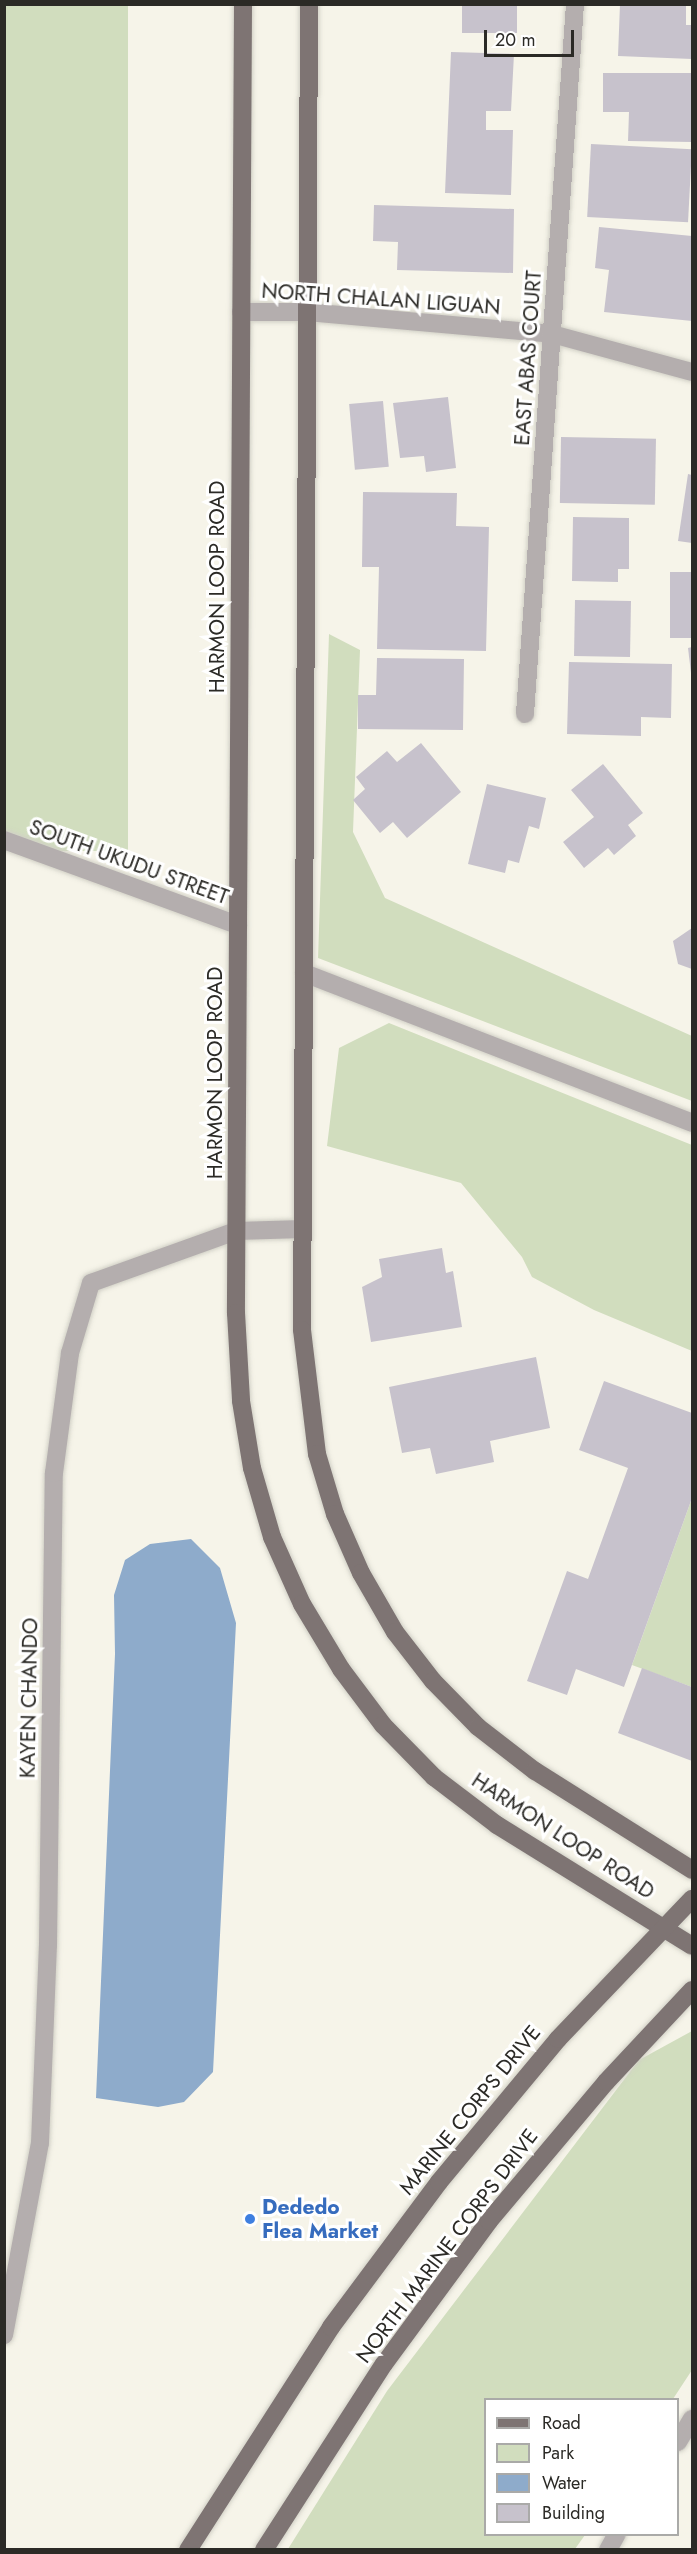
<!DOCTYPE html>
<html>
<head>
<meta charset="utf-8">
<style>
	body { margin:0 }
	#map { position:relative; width:697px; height:2554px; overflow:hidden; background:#f6f4e9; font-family:Jost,sans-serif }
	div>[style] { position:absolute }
	.green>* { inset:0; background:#d1ddbe; transform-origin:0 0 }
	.water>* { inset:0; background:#8eabcb }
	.building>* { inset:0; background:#c7c2cc; transform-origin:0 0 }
	.roads { filter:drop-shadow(0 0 2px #d1d0c6) drop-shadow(0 0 2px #d1d0c6) }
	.minor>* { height:18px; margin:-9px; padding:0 9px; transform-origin:9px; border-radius:9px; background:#b4aeae }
	.major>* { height:18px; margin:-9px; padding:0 9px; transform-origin:9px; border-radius:9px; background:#7e7473 }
	.dots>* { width:16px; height:16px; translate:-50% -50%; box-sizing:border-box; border:3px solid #fff; border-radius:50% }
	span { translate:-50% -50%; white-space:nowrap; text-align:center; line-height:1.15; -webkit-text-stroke:6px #fff; paint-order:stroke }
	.street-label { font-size:21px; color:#2b2a26 }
	.shop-label { font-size:21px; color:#366cbe; font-weight:700 }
	.left { translate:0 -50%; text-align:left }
	.frame { position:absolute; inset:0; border:6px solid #2b2a26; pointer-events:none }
	.legend { position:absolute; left:484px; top:2398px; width:195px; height:138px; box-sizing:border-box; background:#fff; border:2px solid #aaaaa8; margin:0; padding:8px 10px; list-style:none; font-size:18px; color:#2b2a26 }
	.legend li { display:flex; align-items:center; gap:12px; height:30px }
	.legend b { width:30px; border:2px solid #aaaaa8 }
	.scale { position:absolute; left:484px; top:30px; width:90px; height:27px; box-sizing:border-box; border:3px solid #2b2a26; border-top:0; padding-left:8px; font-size:18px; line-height:21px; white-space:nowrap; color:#2b2a26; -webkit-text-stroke:4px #fff; paint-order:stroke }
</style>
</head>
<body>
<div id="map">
	<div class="green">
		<div style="left:4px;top:5px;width:124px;height:846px"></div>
		<div style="clip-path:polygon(329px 634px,360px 650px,353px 832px,385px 898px,692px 1036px,692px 1101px,318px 958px)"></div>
		<div style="clip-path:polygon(389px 1023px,692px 1145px,692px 1351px,594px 1310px,532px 1277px,522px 1257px,461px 1183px,327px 1146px,339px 1048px)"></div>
		<div style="clip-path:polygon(692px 1498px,692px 1687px,632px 1665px)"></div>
		<div style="clip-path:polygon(692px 2031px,692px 2370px,673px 2399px,486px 2400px,486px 2534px,585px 2535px,575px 2549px,288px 2549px,387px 2391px,639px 2060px)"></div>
	</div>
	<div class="water">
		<div style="clip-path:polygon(191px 1539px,220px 1568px,236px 1623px,213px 2072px,184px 2102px,158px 2107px,96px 2098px,115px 1654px,114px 1595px,125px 1560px,150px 1544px)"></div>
	</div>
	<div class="building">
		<div style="left:462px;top:4px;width:55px;height:29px"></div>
		<div style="clip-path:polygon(620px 4px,686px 4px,686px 25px,692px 25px,692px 59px,618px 56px)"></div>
		<div style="clip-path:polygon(451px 52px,514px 54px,511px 111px,486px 111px,486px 130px,513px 130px,511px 195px,445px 193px)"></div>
		<div style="clip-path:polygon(603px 73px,692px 73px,692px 142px,628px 141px,629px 112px,603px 112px)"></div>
		<div style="left:591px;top:144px;width:101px;height:73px;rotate:3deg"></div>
		<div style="clip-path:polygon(374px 205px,514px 209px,513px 273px,397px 270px,398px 242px,373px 241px)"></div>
		<div style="clip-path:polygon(599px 227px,692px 236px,692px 321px,604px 312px,609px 270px,595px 268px)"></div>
		<div style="clip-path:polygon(448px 397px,456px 468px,426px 472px,424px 456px,400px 458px,393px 403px)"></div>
		<div style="left:383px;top:401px;width:66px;height:34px;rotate:85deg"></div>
		<div style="left:561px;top:437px;width:95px;height:66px;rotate:1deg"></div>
		<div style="clip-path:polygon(688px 474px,692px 475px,692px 543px,678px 541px)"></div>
		<div style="clip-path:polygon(363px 492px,457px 493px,456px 526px,489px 527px,486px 651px,377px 649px,379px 567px,362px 567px)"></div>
		<div style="clip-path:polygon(573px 517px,629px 518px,629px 569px,618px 569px,618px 582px,572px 581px)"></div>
		<div style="left:670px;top:572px;width:22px;height:66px"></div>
		<div style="left:575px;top:600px;width:56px;height:56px;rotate:1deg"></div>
		<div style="clip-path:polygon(692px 647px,692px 672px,691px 673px,688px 648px)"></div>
		<div style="clip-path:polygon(377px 658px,464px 659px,463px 730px,358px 729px,358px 695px,376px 695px)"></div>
		<div style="clip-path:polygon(569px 662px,672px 664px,671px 718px,641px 717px,641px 736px,567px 734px)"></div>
		<div style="clip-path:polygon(421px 743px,461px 792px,407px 838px,393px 822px,380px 833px,353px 800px,365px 789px,356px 777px,387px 751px,397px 762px)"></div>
		<div style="clip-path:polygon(603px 764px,643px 813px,628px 825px,636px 836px,614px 855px,608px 848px,584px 868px,563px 842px,594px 817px,571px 790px)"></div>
		<div style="clip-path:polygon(487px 784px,546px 798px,539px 829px,529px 826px,519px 863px,508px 860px,505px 873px,468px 864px)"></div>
		<div style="clip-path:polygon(692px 928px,692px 969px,678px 964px,673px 941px)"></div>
		<div style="clip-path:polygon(442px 1248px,446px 1273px,453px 1271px,462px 1327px,371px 1342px,362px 1287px,382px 1277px,379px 1259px)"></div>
		<div style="clip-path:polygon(536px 1357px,550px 1428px,490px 1441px,494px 1462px,436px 1474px,430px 1448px,402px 1453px,389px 1387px)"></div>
		<div style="clip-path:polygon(604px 1381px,692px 1413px,692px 1498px,624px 1687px,576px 1669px,567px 1695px,527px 1681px,567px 1571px,588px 1579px,628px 1468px,579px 1450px)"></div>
		<div style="clip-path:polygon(642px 1668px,692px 1687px,692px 1761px,618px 1733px)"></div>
	</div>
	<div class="roads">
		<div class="minor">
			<div style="left:241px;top:312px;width:66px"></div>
			<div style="left:307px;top:312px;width:246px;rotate:5.1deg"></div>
			<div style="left:552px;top:334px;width:145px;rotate:15.2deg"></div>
			<div style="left:525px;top:714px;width:712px;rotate:-85.97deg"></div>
			<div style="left:4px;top:840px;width:249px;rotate:20deg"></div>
			<div style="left:304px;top:973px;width:416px;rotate:21.1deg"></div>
			<div style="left:4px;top:2335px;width:195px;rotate:-79.4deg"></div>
			<div style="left:40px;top:2143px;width:198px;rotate:-87.7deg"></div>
			<div style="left:48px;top:1945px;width:472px;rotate:-89.3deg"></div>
			<div style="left:54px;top:1473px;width:121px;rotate:-82.4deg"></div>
			<div style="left:70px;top:1353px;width:73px;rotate:-73.3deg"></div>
			<div style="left:91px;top:1283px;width:154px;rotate:-19.7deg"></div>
			<div style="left:236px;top:1231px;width:67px;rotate:-1.7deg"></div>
			<div style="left:678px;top:2442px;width:27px;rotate:-59deg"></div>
			<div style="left:608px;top:2550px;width:18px;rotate:-61deg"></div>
		</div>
		<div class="major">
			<div style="left:243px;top:4px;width:1309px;rotate:90.31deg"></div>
			<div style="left:236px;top:1313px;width:88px;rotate:86.7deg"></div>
			<div style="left:241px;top:1401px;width:68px;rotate:80.7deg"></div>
			<div style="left:252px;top:1468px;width:72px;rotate:73.8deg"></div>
			<div style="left:272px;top:1537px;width:73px;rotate:65.9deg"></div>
			<div style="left:302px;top:1604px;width:76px;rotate:59deg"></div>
			<div style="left:341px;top:1669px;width:70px;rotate:53.1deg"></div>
			<div style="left:383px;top:1725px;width:73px;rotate:45.6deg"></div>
			<div style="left:434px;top:1777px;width:79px;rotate:37.3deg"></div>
			<div style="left:497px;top:1825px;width:229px;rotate:31.8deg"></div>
			<div style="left:309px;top:4px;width:1326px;rotate:90.3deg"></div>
			<div style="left:302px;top:1330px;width:125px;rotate:83.1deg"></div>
			<div style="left:317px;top:1454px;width:63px;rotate:73.3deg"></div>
			<div style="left:335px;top:1514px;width:64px;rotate:66.2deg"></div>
			<div style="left:361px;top:1573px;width:68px;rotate:60deg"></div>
			<div style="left:395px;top:1632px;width:62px;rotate:52.2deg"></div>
			<div style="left:433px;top:1681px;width:64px;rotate:45.6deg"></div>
			<div style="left:478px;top:1727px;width:72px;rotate:37.7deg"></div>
			<div style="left:535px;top:1771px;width:186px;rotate:32.2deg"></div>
			<div style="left:188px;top:2550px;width:265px;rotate:-57.3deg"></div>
			<div style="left:331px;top:2327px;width:181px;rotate:-53.3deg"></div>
			<div style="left:439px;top:2182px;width:186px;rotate:-50.2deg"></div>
			<div style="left:558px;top:2039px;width:194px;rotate:-46.3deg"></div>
			<div style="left:264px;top:2550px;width:221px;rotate:-57.2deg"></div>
			<div style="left:384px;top:2364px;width:177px;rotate:-53.7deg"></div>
			<div style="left:489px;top:2221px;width:182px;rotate:-49.9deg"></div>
			<div style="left:606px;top:2082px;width:126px;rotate:-46.9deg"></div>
		</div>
	</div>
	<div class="dots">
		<div style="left:250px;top:2219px;background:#3f7fe0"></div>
	</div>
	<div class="street-label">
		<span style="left:381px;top:299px;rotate:4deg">NORTH CHALAN LIGUAN</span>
		<span style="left:528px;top:358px;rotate:-86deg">EAST ABAS COURT</span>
		<span style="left:217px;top:587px;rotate:-90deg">HARMON LOOP ROAD</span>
		<span style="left:129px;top:862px;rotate:20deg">SOUTH UKUDU STREET</span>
		<span style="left:215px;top:1073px;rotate:-90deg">HARMON LOOP ROAD</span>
		<span style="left:29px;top:1698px;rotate:-89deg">KAYEN CHANDO</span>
		<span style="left:563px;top:1836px;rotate:33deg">HARMON LOOP ROAD</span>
		<span style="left:470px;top:2110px;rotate:-51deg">MARINE CORPS DRIVE</span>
		<span style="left:447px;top:2246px;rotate:-53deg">NORTH MARINE CORPS DRIVE</span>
	</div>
	<div class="shop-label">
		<span class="left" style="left:262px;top:2219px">Dededo<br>Flea Market</span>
	</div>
	<div class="frame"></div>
	<ul class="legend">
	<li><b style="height:8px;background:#7e7473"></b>Road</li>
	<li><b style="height:16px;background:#d1ddbe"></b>Park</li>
	<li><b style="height:16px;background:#8eabcb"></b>Water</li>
	<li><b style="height:16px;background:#c7c2cc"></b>Building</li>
	</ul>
	<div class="scale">20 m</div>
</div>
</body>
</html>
